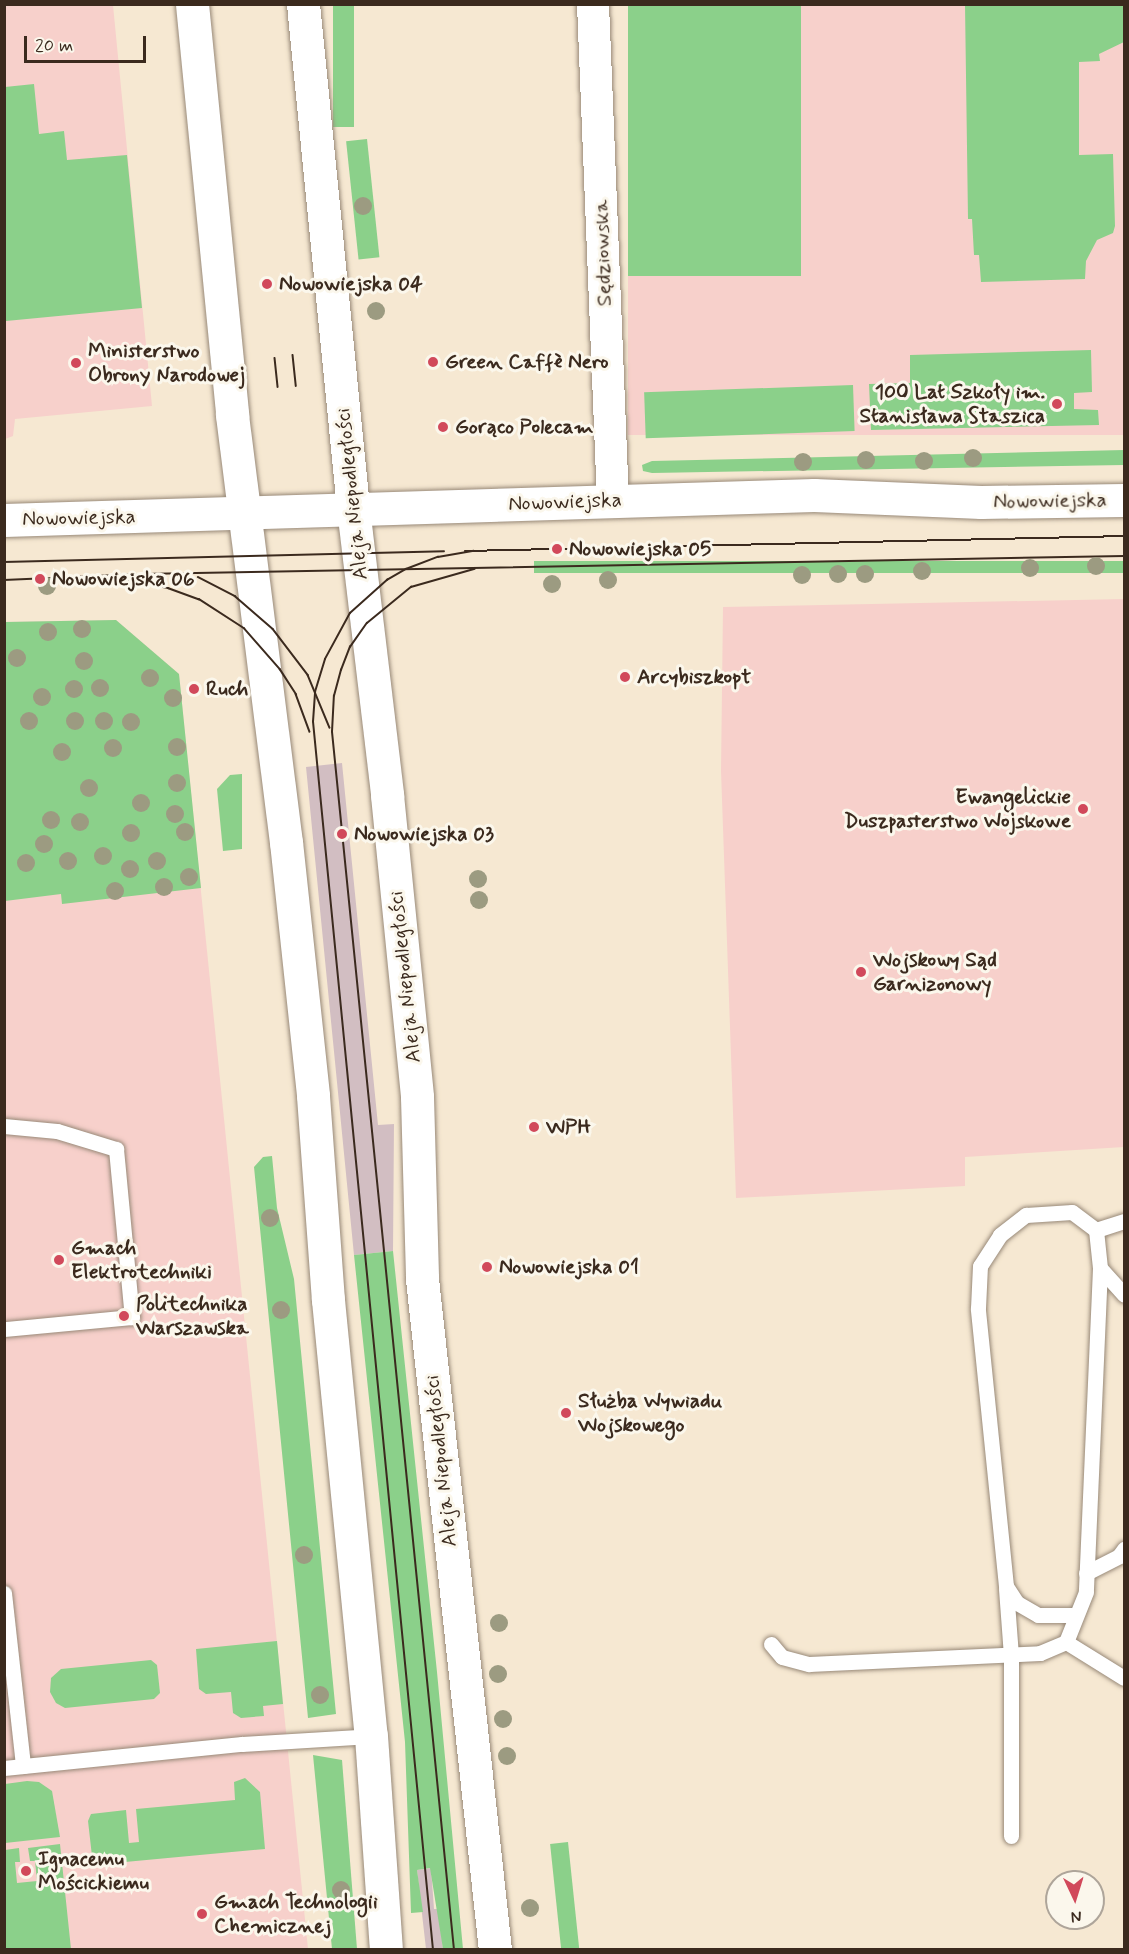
<!DOCTYPE html>
<html>
<head>
<meta charset="utf-8">
<style>
	body { margin:0 }
	#map { position:relative; width:1129px; height:1954px; overflow:hidden; background:#f6e8d2; font-family:Mynerve,sans-serif }
	div>[style] { position:absolute }
	.built>* { inset:0; background:#f7d0cb; transform-origin:0 0 }
	.industrial>* { inset:0; background:#d2bec2 }
	.green>* { inset:0; background:#8bd08a; transform-origin:0 0 }
	.roads { filter:drop-shadow(0 0 2px #988978) drop-shadow(0 0 2px #988978) }
	.lane>* { height:15px; margin:-7.5px; padding:0 7.5px; transform-origin:7.5px; border-radius:7.5px; background:#fff }
	.street>* { height:32px; margin:-16px; padding:0 16px; transform-origin:16px; border-radius:16px; background:#fff }
	.secondary>* { height:33px; margin:-16.5px; padding:0 16.5px; transform-origin:16.5px; border-radius:16.5px; background:#fff }
	.tram>* { height:1.5px; margin:-0.75px; padding:0 0.75px; transform-origin:0.75px; border-radius:0.75px; background:#3b2a1e }
	.trees>* { width:18px; height:18px; margin:-9px; border-radius:50%; background:#9c9b81 }
	.dots>* { width:16px; height:16px; translate:-50% -50%; box-sizing:border-box; border:3px solid #fbf7ec; border-radius:50% }
	span { translate:-50% -50%; white-space:nowrap; text-align:center; line-height:1.15; -webkit-text-stroke:6px #fbf7ec; paint-order:stroke }
	.street-label { font-size:21px; color:#3b2a1e }
	.poi-label { font-size:21px; color:#3b2a1e; font-weight:700 }
	.left { translate:0 -50%; text-align:left }
	.right { translate:-100% -50%; text-align:right }
	.frame { position:absolute; inset:0; border:6px solid #3b2a1e; pointer-events:none }
	.north { position:absolute; left:1045px; top:1870px; width:60px; height:60px; box-sizing:border-box; background:#fbf7ec; border:2px solid #aea59a; border-radius:50%; rotate:176deg; font-size:16px; font-weight:700; line-height:24px; text-align:center; color:#3b2a1e }
	.north::after { content:''; display:block; margin:auto; width:21px; height:27px; background:#d1495b; clip-path:polygon(50% 0,100% 100%,50% 72%,0 100%) }
	.scale { position:absolute; left:24px; top:36px; width:122px; height:27px; box-sizing:border-box; border:3px solid #3b2a1e; border-top:0; padding-left:8px; font-size:18px; line-height:21px; white-space:nowrap; color:#3b2a1e; -webkit-text-stroke:4px #fbf7ec; paint-order:stroke }
</style>
</head>
<body>
<div id="map">
	<div class="built">
		<div style="clip-path:polygon(5px 5px,113px 5px,152px 406px,15px 419px,13px 436px,5px 439px)"></div>
		<div style="left:628px;top:5px;width:496px;height:430px"></div>
		<div style="clip-path:polygon(1124px 599px,1124px 1147px,965px 1157px,965px 1186px,736px 1198px,721px 771px,723px 607px)"></div>
		<div style="clip-path:polygon(116px 620px,179px 674px,308px 1949px,5px 1949px,4px 622px)"></div>
	</div>
	<div class="industrial">
		<div style="clip-path:polygon(342px 763px,378px 1125px,394px 1124px,393px 1251px,354px 1255px,306px 767px)"></div>
		<div style="clip-path:polygon(431px 1868px,434px 1909px,439px 1909px,443px 1949px,426px 1949px,417px 1870px)"></div>
	</div>
	<div class="green">
		<div style="left:333px;top:5px;width:21px;height:122px"></div>
		<div style="left:628px;top:5px;width:173px;height:271px"></div>
		<div style="clip-path:polygon(965px 5px,1124px 5px,1124px 42px,1099px 54px,1100px 61px,1079px 62px,1079px 155px,1113px 154px,1115px 226px,1113px 233px,1097px 240px,1086px 261px,1085px 279px,981px 282px,979px 255px,974px 255px,972px 219px,968px 219px)"></div>
		<div style="clip-path:polygon(34px 84px,39px 134px,64px 131px,67px 160px,127px 155px,142px 308px,6px 321px,5px 87px)"></div>
		<div style="left:367px;top:139px;width:119px;height:21px;rotate:84deg"></div>
		<div style="clip-path:polygon(1091px 350px,1092px 392px,1074px 393px,1074px 409px,1098px 410px,1099px 425px,871px 430px,869px 384px,910px 383px,910px 355px)"></div>
		<div style="left:853px;top:385px;width:46px;height:209px;rotate:88deg"></div>
		<div style="clip-path:polygon(1124px 450px,1124px 465px,652px 473px,643px 471px,642px 465px,652px 461px)"></div>
		<div style="left:1124px;top:561px;width:12px;height:590px;rotate:90deg"></div>
		<div style="clip-path:polygon(116px 620px,179px 674px,201px 888px,62px 904px,61px 894px,5px 901px,5px 622px)"></div>
		<div style="clip-path:polygon(242px 774px,242px 849px,223px 851px,217px 789px,230px 775px)"></div>
		<div style="clip-path:polygon(272px 1156px,277px 1208px,294px 1279px,336px 1714px,308px 1718px,254px 1167px,263px 1157px)"></div>
		<div style="clip-path:polygon(393px 1251px,437px 1672px,463px 1949px,443px 1949px,430px 1868px,417px 1870px,423px 1912px,411px 1913px,405px 1742px,354px 1255px)"></div>
		<div style="clip-path:polygon(277px 1641px,283px 1704px,263px 1706px,264px 1716px,241px 1718px,233px 1713px,231px 1692px,206px 1694px,199px 1689px,196px 1649px)"></div>
		<div style="clip-path:polygon(151px 1660px,157px 1665px,160px 1693px,154px 1699px,65px 1708px,56px 1703px,50px 1692px,51px 1678px,61px 1669px)"></div>
		<div style="clip-path:polygon(313px 1755px,342px 1760px,357px 1949px,332px 1949px)"></div>
		<div style="clip-path:polygon(245px 1778px,260px 1792px,265px 1849px,93px 1865px,88px 1821px,91px 1814px,126px 1810px,129px 1843px,139px 1842px,136px 1809px,235px 1800px,234px 1782px)"></div>
		<div style="clip-path:polygon(27px 1781px,39px 1782px,52px 1791px,60px 1837px,5px 1843px,5px 1784px)"></div>
		<div style="left:568px;top:1842px;width:108px;height:18px;rotate:84deg"></div>
		<div style="clip-path:polygon(60px 1844px,71px 1949px,5px 1949px,5px 1850px,19px 1848px,20px 1862px,15px 1862px,17px 1883px,37px 1881px,35px 1861px,30px 1861px,28px 1848px)"></div>
	</div>
	<div class="roads">
		<div class="lane">
			<div style="left:4px;top:1126px;width:53px;rotate:5.4deg"></div>
			<div style="left:57px;top:1131px;width:62px;rotate:17deg"></div>
			<div style="left:116px;top:1149px;width:169px;rotate:84.6deg"></div>
			<div style="left:132px;top:1317px;width:129px;rotate:174.6deg"></div>
			<div style="left:1096px;top:1230px;width:38px;rotate:84deg"></div>
			<div style="left:1100px;top:1268px;width:36px;rotate:48deg"></div>
			<div style="left:1096px;top:1230px;width:29px;rotate:-18deg"></div>
			<div style="left:1100px;top:1268px;width:324px;rotate:92.5deg"></div>
			<div style="left:1086px;top:1592px;width:54px;rotate:111.8deg"></div>
			<div style="left:1066px;top:1642px;width:68px;rotate:31.8deg"></div>
			<div style="left:1086px;top:1573px;width:37px;rotate:-27deg"></div>
			<div style="left:1119px;top:1556px;width:9px;rotate:-54deg"></div>
			<div style="left:1006px;top:1589px;width:66px;rotate:85.7deg"></div>
			<div style="left:1011px;top:1655px;width:181px;rotate:90deg"></div>
			<div style="left:4px;top:1593px;width:174px;rotate:83.7deg"></div>
			<div style="left:1076px;top:1615px;width:38px;rotate:180deg"></div>
			<div style="left:1038px;top:1615px;width:24px;rotate:-150deg"></div>
			<div style="left:1017px;top:1603px;width:20px;rotate:-123deg"></div>
			<div style="left:1006px;top:1586px;width:279px;rotate:-95.8deg"></div>
			<div style="left:978px;top:1308px;width:42px;rotate:-87.3deg"></div>
			<div style="left:980px;top:1266px;width:37px;rotate:-57deg"></div>
			<div style="left:1000px;top:1235px;width:33px;rotate:-38deg"></div>
			<div style="left:1026px;top:1215px;width:46px;rotate:-3.7deg"></div>
			<div style="left:1072px;top:1212px;width:30px;rotate:37deg"></div>
			<div style="left:771px;top:1644px;width:17px;rotate:50deg"></div>
			<div style="left:782px;top:1657px;width:28px;rotate:15deg"></div>
			<div style="left:809px;top:1664px;width:231px;rotate:-2.7deg"></div>
			<div style="left:1040px;top:1653px;width:28px;rotate:-23deg"></div>
			<div style="left:4px;top:1768px;width:239px;rotate:-5.8deg"></div>
			<div style="left:242px;top:1744px;width:129px;rotate:-3.5deg"></div>
		</div>
		<div class="street">
			<div style="left:593px;top:4px;width:497px;rotate:87.7deg"></div>
		</div>
		<div class="secondary">
			<div style="left:192px;top:4px;width:413px;rotate:84.4deg"></div>
			<div style="left:232px;top:415px;width:430px;rotate:82.8deg"></div>
			<div style="left:286px;top:842px;width:255px;rotate:83.9deg"></div>
			<div style="left:313px;top:1096px;width:205px;rotate:85.8deg"></div>
			<div style="left:328px;top:1300px;width:438px;rotate:84.4deg"></div>
			<div style="left:371px;top:1736px;width:215px;rotate:86deg"></div>
			<div style="left:303px;top:4px;width:506px;rotate:84.33deg"></div>
			<div style="left:353px;top:508px;width:289px;rotate:83.2deg"></div>
			<div style="left:387px;top:795px;width:303px;rotate:84.3deg"></div>
			<div style="left:417px;top:1097px;width:182px;rotate:88.4deg"></div>
			<div style="left:422px;top:1279px;width:675px;rotate:83.79deg"></div>
			<div style="left:4px;top:520px;width:810px;rotate:-1.77deg"></div>
			<div style="left:814px;top:495px;width:167px;rotate:2.4deg"></div>
			<div style="left:981px;top:502px;width:143px;rotate:-0.8deg"></div>
		</div>
	</div>
	<div class="tram">
		<div style="left:293px;top:355px;width:31px;rotate:84deg"></div>
		<div style="left:275px;top:358px;width:29px;rotate:84deg"></div>
		<div style="left:465px;top:551px;width:659px;rotate:-1.3deg"></div>
		<div style="left:4px;top:562px;width:440px;rotate:-1.4deg"></div>
		<div style="left:198px;top:577px;width:42px;rotate:27.2deg"></div>
		<div style="left:235px;top:596px;width:50px;rotate:41deg"></div>
		<div style="left:273px;top:629px;width:58px;rotate:52.7deg"></div>
		<div style="left:308px;top:675px;width:57px;rotate:67.5deg"></div>
		<div style="left:4px;top:580px;width:137px;rotate:-2.5deg"></div>
		<div style="left:141px;top:574px;width:983px;rotate:-1.05deg"></div>
		<div style="left:128px;top:581px;width:41px;rotate:9.9deg"></div>
		<div style="left:168px;top:588px;width:33px;rotate:20deg"></div>
		<div style="left:199px;top:599px;width:54px;rotate:32.8deg"></div>
		<div style="left:244px;top:628px;width:55px;rotate:48.7deg"></div>
		<div style="left:280px;top:669px;width:30px;rotate:57deg"></div>
		<div style="left:296px;top:694px;width:40px;rotate:69.8deg"></div>
		<div style="left:433px;top:1950px;width:1234px;rotate:-95.58deg"></div>
		<div style="left:313px;top:722px;width:30px;rotate:-86deg"></div>
		<div style="left:315px;top:692px;width:34px;rotate:-73deg"></div>
		<div style="left:325px;top:659px;width:52px;rotate:-61.5deg"></div>
		<div style="left:350px;top:613px;width:50px;rotate:-41.7deg"></div>
		<div style="left:387px;top:580px;width:22px;rotate:-30deg"></div>
		<div style="left:406px;top:569px;width:34px;rotate:-21deg"></div>
		<div style="left:438px;top:557px;width:36px;rotate:-10deg"></div>
		<div style="left:454px;top:1950px;width:1224px;rotate:-95.72deg"></div>
		<div style="left:332px;top:732px;width:36px;rotate:-87deg"></div>
		<div style="left:334px;top:696px;width:27px;rotate:-75deg"></div>
		<div style="left:341px;top:670px;width:25px;rotate:-69deg"></div>
		<div style="left:350px;top:647px;width:29px;rotate:-55deg"></div>
		<div style="left:367px;top:623px;width:57px;rotate:-39.3deg"></div>
		<div style="left:411px;top:587px;width:66px;rotate:-15.9deg"></div>
	</div>
	<div class="trees">
		<div style="left:363px;top:206px"></div>
		<div style="left:376px;top:311px"></div>
		<div style="left:973px;top:458px"></div>
		<div style="left:866px;top:460px"></div>
		<div style="left:924px;top:461px"></div>
		<div style="left:803px;top:462px"></div>
		<div style="left:1096px;top:566px"></div>
		<div style="left:1030px;top:568px"></div>
		<div style="left:922px;top:571px"></div>
		<div style="left:838px;top:574px"></div>
		<div style="left:865px;top:574px"></div>
		<div style="left:802px;top:575px"></div>
		<div style="left:608px;top:580px"></div>
		<div style="left:552px;top:584px"></div>
		<div style="left:47px;top:586px"></div>
		<div style="left:82px;top:629px"></div>
		<div style="left:48px;top:632px"></div>
		<div style="left:17px;top:658px"></div>
		<div style="left:84px;top:661px"></div>
		<div style="left:150px;top:678px"></div>
		<div style="left:100px;top:688px"></div>
		<div style="left:74px;top:689px"></div>
		<div style="left:42px;top:697px"></div>
		<div style="left:173px;top:698px"></div>
		<div style="left:29px;top:721px"></div>
		<div style="left:75px;top:721px"></div>
		<div style="left:104px;top:721px"></div>
		<div style="left:131px;top:722px"></div>
		<div style="left:177px;top:747px"></div>
		<div style="left:113px;top:748px"></div>
		<div style="left:62px;top:752px"></div>
		<div style="left:177px;top:783px"></div>
		<div style="left:89px;top:788px"></div>
		<div style="left:141px;top:803px"></div>
		<div style="left:175px;top:814px"></div>
		<div style="left:51px;top:820px"></div>
		<div style="left:80px;top:822px"></div>
		<div style="left:185px;top:832px"></div>
		<div style="left:131px;top:833px"></div>
		<div style="left:44px;top:844px"></div>
		<div style="left:103px;top:856px"></div>
		<div style="left:68px;top:861px"></div>
		<div style="left:157px;top:861px"></div>
		<div style="left:26px;top:863px"></div>
		<div style="left:130px;top:869px"></div>
		<div style="left:189px;top:877px"></div>
		<div style="left:478px;top:879px"></div>
		<div style="left:164px;top:887px"></div>
		<div style="left:115px;top:891px"></div>
		<div style="left:479px;top:900px"></div>
		<div style="left:270px;top:1218px"></div>
		<div style="left:281px;top:1310px"></div>
		<div style="left:304px;top:1555px"></div>
		<div style="left:499px;top:1623px"></div>
		<div style="left:498px;top:1674px"></div>
		<div style="left:320px;top:1695px"></div>
		<div style="left:503px;top:1719px"></div>
		<div style="left:507px;top:1756px"></div>
		<div style="left:341px;top:1890px"></div>
		<div style="left:530px;top:1908px"></div>
	</div>
	<div class="dots">
		<div style="left:267px;top:284px;background:#d1495b"></div>
		<div style="left:433px;top:362px;background:#d1495b"></div>
		<div style="left:76px;top:363px;background:#d1495b"></div>
		<div style="left:1057px;top:404px;background:#d1495b"></div>
		<div style="left:443px;top:427px;background:#d1495b"></div>
		<div style="left:557px;top:549px;background:#d1495b"></div>
		<div style="left:40px;top:579px;background:#d1495b"></div>
		<div style="left:625px;top:677px;background:#d1495b"></div>
		<div style="left:194px;top:689px;background:#d1495b"></div>
		<div style="left:1083px;top:809px;background:#d1495b"></div>
		<div style="left:342px;top:834px;background:#d1495b"></div>
		<div style="left:861px;top:972px;background:#d1495b"></div>
		<div style="left:534px;top:1127px;background:#d1495b"></div>
		<div style="left:59px;top:1260px;background:#d1495b"></div>
		<div style="left:487px;top:1267px;background:#d1495b"></div>
		<div style="left:124px;top:1316px;background:#d1495b"></div>
		<div style="left:566px;top:1413px;background:#d1495b"></div>
		<div style="left:26px;top:1871px;background:#d1495b"></div>
		<div style="left:202px;top:1914px;background:#d1495b"></div>
	</div>
	<div class="street-label">
		<span style="left:603px;top:253px;rotate:-92deg">Sędziowska</span>
		<span style="left:352px;top:494px;rotate:-96deg">Aleja Niepodległości</span>
		<span style="left:1050px;top:501px;rotate:-1deg">Nowowiejska</span>
		<span style="left:565px;top:502px;rotate:-2deg">Nowowiejska</span>
		<span style="left:79px;top:518px;rotate:-1deg">Nowowiejska</span>
		<span style="left:405px;top:977px;rotate:-96deg">Aleja Niepodległości</span>
		<span style="left:441px;top:1461px;rotate:-96deg">Aleja Niepodległości</span>
	</div>
	<div class="poi-label">
		<span class="left" style="left:279px;top:284px">Nowowiejska 04</span>
		<span class="left" style="left:88px;top:363px">Ministerstwo<br>Obrony Narodowej</span>
		<span class="left" style="left:445px;top:362px">Green Caffè Nero</span>
		<span class="right" style="left:1045px;top:404px">100 Lat Szkoły im.<br>Stanisława Staszica</span>
		<span class="left" style="left:455px;top:427px">Gorąco Polecam</span>
		<span class="left" style="left:569px;top:549px">Nowowiejska 05</span>
		<span class="left" style="left:52px;top:579px">Nowowiejska 06</span>
		<span class="left" style="left:637px;top:677px">Arcybiszkopt</span>
		<span class="left" style="left:206px;top:689px">Ruch</span>
		<span class="right" style="left:1071px;top:809px">Ewangelickie<br>Duszpasterstwo Wojskowe</span>
		<span class="left" style="left:354px;top:834px">Nowowiejska 03</span>
		<span class="left" style="left:873px;top:972px">Wojskowy Sąd<br>Garnizonowy</span>
		<span class="left" style="left:546px;top:1127px">WPH</span>
		<span class="left" style="left:71px;top:1260px">Gmach<br>Elektrotechniki</span>
		<span class="left" style="left:499px;top:1267px">Nowowiejska 01</span>
		<span class="left" style="left:136px;top:1316px">Politechnika<br>Warszawska</span>
		<span class="left" style="left:578px;top:1413px">Służba Wywiadu<br>Wojskowego</span>
		<span class="left" style="left:38px;top:1871px">Ignacemu<br>Mościckiemu</span>
		<span class="left" style="left:214px;top:1914px">Gmach Technologii<br>Chemicznej</span>
	</div>
	<div class="frame"></div>
	<div class="north">N</div>
	<div class="scale">20 m</div>
</div>
</body>
</html>
